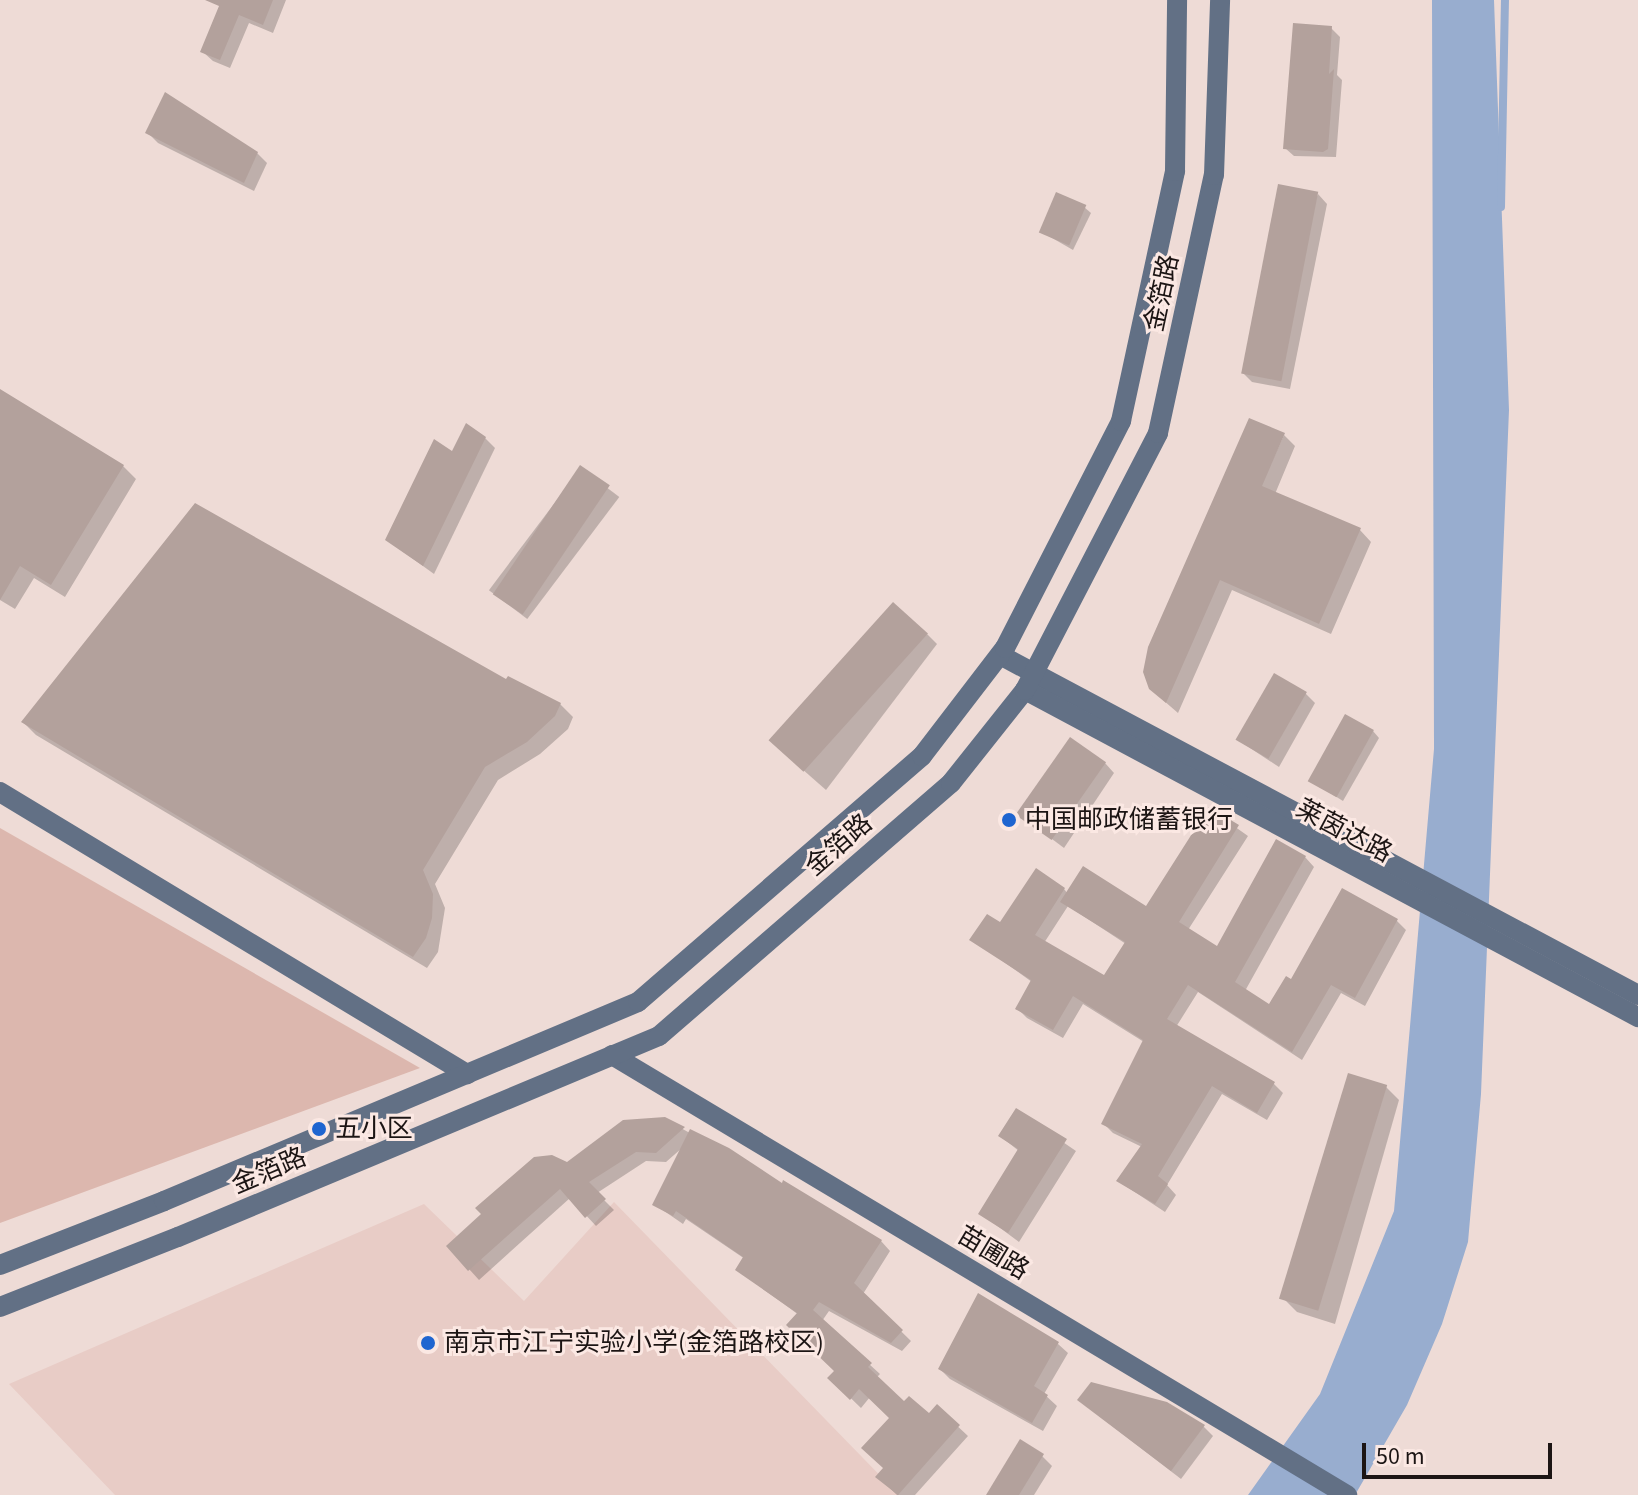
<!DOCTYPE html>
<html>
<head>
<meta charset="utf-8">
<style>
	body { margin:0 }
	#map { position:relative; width:1638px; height:1495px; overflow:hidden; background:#eedbd6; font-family:"Source Sans 3","Noto Sans SC",sans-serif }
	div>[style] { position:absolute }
	.built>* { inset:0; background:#e8ccc6 }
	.green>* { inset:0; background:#dcb7ae }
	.water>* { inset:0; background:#98adcf }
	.shadow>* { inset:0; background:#0003; transform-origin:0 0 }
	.stream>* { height:8px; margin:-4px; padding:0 4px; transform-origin:4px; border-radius:4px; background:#98adcf }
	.building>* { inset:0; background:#b3a19c; transform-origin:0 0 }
	.secondary>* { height:20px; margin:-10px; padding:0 10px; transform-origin:10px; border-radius:10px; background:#627085 }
	.dots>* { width:22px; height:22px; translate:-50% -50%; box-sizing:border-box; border:4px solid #fbe8e3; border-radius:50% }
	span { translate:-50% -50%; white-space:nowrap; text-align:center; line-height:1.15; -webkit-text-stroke:6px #fbe8e3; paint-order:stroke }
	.street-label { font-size:26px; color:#1c1514 }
	.poi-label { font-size:26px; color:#1c1514 }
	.left { translate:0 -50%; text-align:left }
	.scale { position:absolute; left:1362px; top:1443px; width:190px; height:36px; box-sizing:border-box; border:4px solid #1c1514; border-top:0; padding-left:10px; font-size:24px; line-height:28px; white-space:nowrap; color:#1c1514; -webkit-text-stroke:6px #fbe8e3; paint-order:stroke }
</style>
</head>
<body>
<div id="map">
	<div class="built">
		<div style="clip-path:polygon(614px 1202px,899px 1495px,115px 1495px,9px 1384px,424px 1204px,524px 1301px)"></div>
	</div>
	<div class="green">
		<div style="clip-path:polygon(0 828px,420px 1068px,0 1223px)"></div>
	</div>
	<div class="water">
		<div style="clip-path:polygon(1432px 0,1494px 0,1509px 410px,1481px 1094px,1468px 1242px,1442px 1324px,1407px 1405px,1355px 1495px,1248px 1495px,1320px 1394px,1394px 1211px,1434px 749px)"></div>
	</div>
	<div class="shadow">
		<div style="clip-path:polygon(224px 0,286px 0,273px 33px,249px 23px,230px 68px,213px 61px,203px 52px)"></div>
		<div style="clip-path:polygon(1331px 28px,1340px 37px,1337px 75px,1342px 80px,1336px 157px,1294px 156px,1285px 148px)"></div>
		<div style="clip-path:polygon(148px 133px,257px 153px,267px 163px,254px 191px,158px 143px)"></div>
		<div style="clip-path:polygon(1318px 194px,1327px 204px,1290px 389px,1252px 382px,1242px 372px)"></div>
		<div style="clip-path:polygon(1084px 207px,1091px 213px,1073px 250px,1040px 231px)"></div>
		<div style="clip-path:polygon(0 392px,123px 466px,136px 479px,65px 597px,34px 578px,15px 609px,0 600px)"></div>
		<div style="clip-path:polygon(1284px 435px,1295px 446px,1275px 494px,1360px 530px,1371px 542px,1331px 634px,1232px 590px,1178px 713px,1163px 700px)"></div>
		<div style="clip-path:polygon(485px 438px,495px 448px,434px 574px,387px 540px,453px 454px)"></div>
		<div style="left:581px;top:468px;width:48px;height:153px;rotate:37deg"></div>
		<div style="clip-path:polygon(927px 634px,937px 644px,826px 790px,793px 761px)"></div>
		<div style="clip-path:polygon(506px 682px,560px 704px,573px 717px,568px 729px,540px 754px,498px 780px,435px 884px,445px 908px,438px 952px,427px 968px,36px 735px,23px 722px)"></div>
		<div style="clip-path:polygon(1305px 693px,1315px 703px,1279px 767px,1238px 740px)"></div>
		<div style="clip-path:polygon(1373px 731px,1379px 738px,1343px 801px,1311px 781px)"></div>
		<div style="clip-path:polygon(1105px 763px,1114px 773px,1064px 848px,1020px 815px)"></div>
		<div style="clip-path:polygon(evenodd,1210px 809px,1248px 836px,1188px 930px,1218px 949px,1305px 857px,1314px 867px,1245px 991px,1270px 1007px,1292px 981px,1343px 891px,1397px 921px,1406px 930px,1365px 1006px,1341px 993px,1302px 1060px,1198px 992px,1176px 1027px,1274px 1084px,1283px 1093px,1267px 1120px,1222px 1094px,1167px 1185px,1176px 1195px,1165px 1212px,1118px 1181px,1142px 1147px,1113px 1133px,1103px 1123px,1144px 1042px,1083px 1004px,1063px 1038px,1027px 1018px,1017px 1008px,1032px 982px,972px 939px,1064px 889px,1068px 894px,1147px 908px,1210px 809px,1068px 906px,1126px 944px,1105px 978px,1044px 943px,1068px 906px)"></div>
		<div style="clip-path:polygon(1386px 1087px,1399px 1100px,1335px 1324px,1297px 1312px,1284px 1299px)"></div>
		<div style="clip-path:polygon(1016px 1110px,1076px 1151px,1019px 1242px,980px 1213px,1019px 1151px,1000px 1136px)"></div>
		<div style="clip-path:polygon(665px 1119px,881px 1241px,890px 1251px,863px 1294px,911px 1341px,902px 1351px,829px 1311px,822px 1321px,880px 1374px,877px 1377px,904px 1404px,929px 1416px,937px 1407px,968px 1436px,915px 1495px,897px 1495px,878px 1477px,886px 1469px,892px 1418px,870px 1397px,861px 1408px,830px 1378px,836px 1371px,799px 1315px,737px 1270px,745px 1259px,686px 1219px,683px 1224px,654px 1204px,682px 1148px,666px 1162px,646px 1161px,597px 1193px,614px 1210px,596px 1226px,570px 1198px,479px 1280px,449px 1247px,567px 1165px)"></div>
		<div style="clip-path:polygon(1058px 1344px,1068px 1353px,1044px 1394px,1057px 1406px,1043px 1431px,950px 1379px,940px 1369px)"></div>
		<div style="clip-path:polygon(1090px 1409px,1203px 1426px,1213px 1436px,1181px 1479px)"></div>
		<div style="clip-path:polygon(1042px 1456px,1052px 1466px,1034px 1495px,988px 1495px)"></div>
	</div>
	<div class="stream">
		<div style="left:1501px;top:207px;width:207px;rotate:-88.9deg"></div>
	</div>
	<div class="building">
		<div style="clip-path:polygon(205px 0,273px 0,263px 25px,239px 15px,220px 60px,200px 52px,219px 6px)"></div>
		<div style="clip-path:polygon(1293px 23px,1332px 26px,1329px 74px,1334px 69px,1328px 149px,1323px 152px,1283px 149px)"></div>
		<div style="clip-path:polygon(165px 92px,258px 152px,244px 183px,145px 133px)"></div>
		<div style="left:1278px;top:184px;width:41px;height:193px;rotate:11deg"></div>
		<div style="left:1056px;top:192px;width:33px;height:44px;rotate:23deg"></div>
		<div style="clip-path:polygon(0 389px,124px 465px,51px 585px,20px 566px,0 600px)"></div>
		<div style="clip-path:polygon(1249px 418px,1285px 433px,1262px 486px,1361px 528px,1319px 624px,1220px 580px,1166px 703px,1149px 689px,1143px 672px,1148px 647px)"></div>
		<div style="clip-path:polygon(466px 423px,486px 437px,423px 566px,385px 540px,434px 439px,452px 451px)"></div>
		<div style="left:580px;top:465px;width:36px;height:156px;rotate:34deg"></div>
		<div style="clip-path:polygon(195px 503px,506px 679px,508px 676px,561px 703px,555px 716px,527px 742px,485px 767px,423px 870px,433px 894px,432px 918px,426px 938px,413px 957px,21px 722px)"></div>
		<div style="left:893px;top:602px;width:47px;height:186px;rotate:42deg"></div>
		<div style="left:1274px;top:673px;width:38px;height:77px;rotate:30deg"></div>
		<div style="left:1345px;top:714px;width:33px;height:77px;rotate:29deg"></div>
		<div style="left:1070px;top:737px;width:44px;height:95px;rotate:35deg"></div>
		<div style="clip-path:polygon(1209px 807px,1239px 825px,1179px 922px,1217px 946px,1276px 839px,1306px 856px,1235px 982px,1269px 1004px,1286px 976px,1291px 979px,1342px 888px,1398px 919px,1355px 998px,1331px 985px,1292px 1052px,1188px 985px,1167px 1019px,1275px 1082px,1257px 1113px,1212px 1086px,1158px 1176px,1168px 1184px,1155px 1204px,1116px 1181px,1142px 1144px,1101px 1124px,1143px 1040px,1073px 996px,1053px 1030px,1015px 1009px,1031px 980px,969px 940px,987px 914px,1000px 922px,1036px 868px,1065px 888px,1035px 935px,1104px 975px,1125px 942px,1060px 902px,1083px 866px,1146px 906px)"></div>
		<div style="left:1348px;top:1073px;width:41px;height:236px;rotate:17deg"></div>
		<div style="clip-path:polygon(1016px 1108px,1067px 1139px,1008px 1233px,978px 1214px,1018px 1149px,998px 1136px)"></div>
		<div style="clip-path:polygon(665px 1117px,685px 1127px,656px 1153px,636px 1152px,589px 1182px,606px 1199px,585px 1218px,560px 1189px,468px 1271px,446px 1246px,481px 1214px,475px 1208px,534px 1157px,552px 1155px,567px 1162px,623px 1120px)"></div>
		<div style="clip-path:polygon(690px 1129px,729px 1148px,782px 1183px,783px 1180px,882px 1240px,854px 1283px,903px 1330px,891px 1343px,819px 1302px,813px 1310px,872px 1363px,868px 1367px,904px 1401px,909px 1396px,929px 1413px,937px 1404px,960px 1425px,898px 1495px,875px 1477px,883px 1468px,861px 1448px,889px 1418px,859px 1389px,850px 1400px,827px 1378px,834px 1371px,786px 1325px,797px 1313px,735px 1270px,743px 1257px,676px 1211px,673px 1216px,652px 1205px)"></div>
		<div style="clip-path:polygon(978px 1293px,1059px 1342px,1034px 1386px,1048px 1395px,1032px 1423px,938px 1369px)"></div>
		<div style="clip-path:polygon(1091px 1382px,1167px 1402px,1205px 1425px,1171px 1471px,1077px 1400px)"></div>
		<div style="clip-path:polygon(1020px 1439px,1044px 1454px,1019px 1495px,986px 1495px)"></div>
	</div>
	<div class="secondary">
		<div style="left:1000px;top:655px;width:723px;rotate:28.05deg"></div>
		<div style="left:1025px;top:690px;width:695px;rotate:28.08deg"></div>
		<div style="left:0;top:792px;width:546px;rotate:31.13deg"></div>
		<div style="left:612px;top:1055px;width:857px;rotate:30.91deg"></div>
		<div style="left:0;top:1265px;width:176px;rotate:-21.3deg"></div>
		<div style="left:164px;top:1201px;width:514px;rotate:-22.77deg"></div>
		<div style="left:638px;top:1002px;width:376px;rotate:-40.9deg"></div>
		<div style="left:922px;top:756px;width:136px;rotate:-52.5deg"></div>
		<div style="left:1005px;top:648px;width:255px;rotate:-62.9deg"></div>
		<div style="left:1121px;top:421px;width:256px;rotate:-77.8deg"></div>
		<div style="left:1175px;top:171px;width:171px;rotate:-89.3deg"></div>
		<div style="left:0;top:1307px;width:191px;rotate:-21.5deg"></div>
		<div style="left:178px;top:1237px;width:521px;rotate:-22.68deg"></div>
		<div style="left:659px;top:1036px;width:386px;rotate:-40.9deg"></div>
		<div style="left:951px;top:783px;width:119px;rotate:-51.5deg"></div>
		<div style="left:1025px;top:690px;width:289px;rotate:-62.6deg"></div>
		<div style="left:1158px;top:433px;width:264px;rotate:-77.8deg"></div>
		<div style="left:1214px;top:175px;width:175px;rotate:-88deg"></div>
	</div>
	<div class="dots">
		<div style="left:1009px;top:820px;background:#1f65d0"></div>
		<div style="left:319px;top:1129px;background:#1f65d0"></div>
		<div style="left:428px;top:1343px;background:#1f65d0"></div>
	</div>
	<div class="street-label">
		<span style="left:1162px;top:293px;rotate:-78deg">金箔路</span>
		<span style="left:1344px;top:831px;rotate:28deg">莱茵达路</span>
		<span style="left:839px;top:845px;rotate:-41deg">金箔路</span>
		<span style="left:269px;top:1171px;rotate:-23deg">金箔路</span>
		<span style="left:993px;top:1253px;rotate:31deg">苗圃路</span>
	</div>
	<div class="poi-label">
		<span class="left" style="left:1025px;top:820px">中国邮政储蓄银行</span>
		<span class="left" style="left:335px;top:1129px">五小区</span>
		<span class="left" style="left:444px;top:1343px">南京市江宁实验小学(金箔路校区)</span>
	</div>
	<div class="scale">50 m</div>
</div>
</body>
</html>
